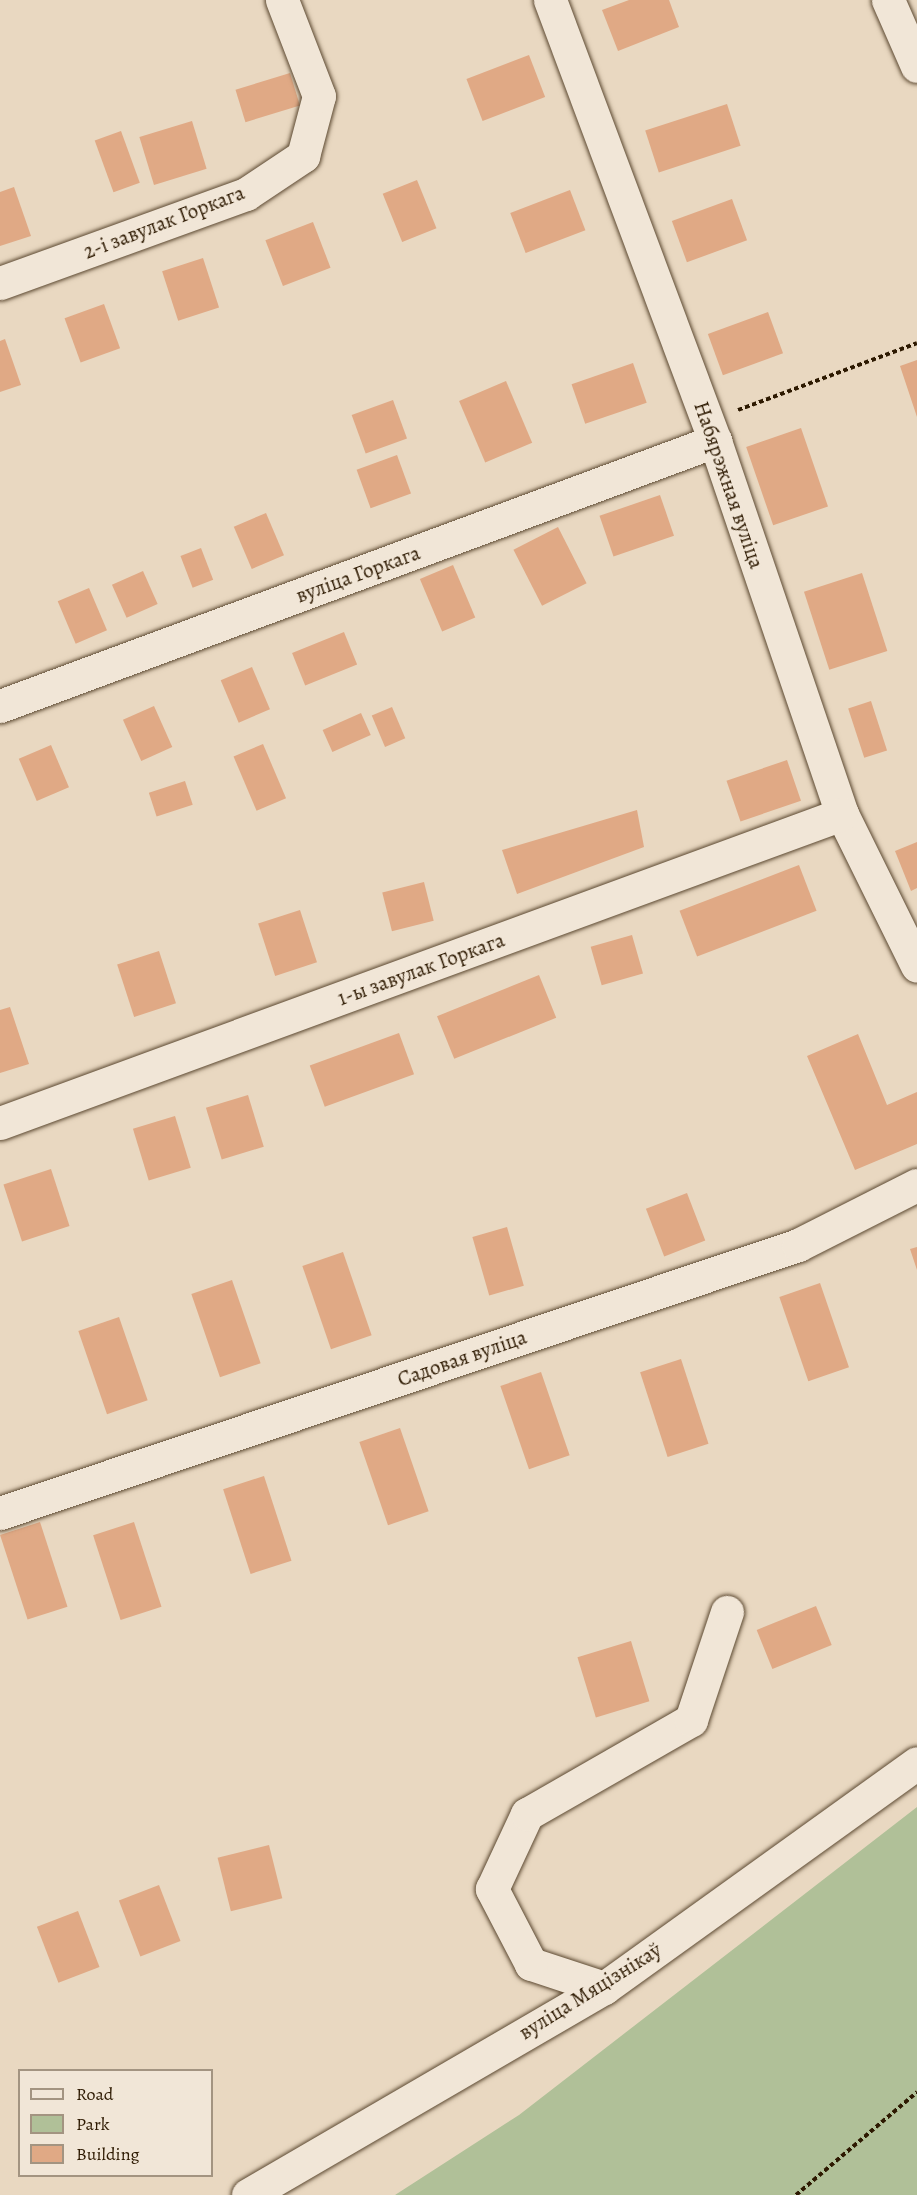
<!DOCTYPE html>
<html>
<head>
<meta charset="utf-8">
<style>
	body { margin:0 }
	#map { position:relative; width:917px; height:2195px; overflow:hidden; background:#e9d8c1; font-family:Alegreya,serif }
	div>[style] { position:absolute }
	.green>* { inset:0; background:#b0c098 }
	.building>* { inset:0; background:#e0a985; transform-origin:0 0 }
	.path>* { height:4px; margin-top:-2px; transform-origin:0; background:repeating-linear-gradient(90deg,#2d1901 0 4.5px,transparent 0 7.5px) }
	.roads { filter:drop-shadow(0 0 2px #5c4931) drop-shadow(0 0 2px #5c4931) }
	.minor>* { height:33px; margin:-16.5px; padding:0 16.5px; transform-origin:16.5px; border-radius:16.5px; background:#f1e6d7 }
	span { translate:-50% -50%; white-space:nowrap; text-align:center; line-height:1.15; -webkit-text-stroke:4.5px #f1e6d7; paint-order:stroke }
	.street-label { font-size:21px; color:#2d1901 }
	.legend { position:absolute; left:18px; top:2069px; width:195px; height:108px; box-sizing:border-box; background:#f1e6d7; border:2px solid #a39481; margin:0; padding:8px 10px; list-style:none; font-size:18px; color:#2d1901 }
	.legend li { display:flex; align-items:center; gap:12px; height:30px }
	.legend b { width:30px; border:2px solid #a39481 }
</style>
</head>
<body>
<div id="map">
	<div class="green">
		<div style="clip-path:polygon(917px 1807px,917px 2195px,395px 2195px,519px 2115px)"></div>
	</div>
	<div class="building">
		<div style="clip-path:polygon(629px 0,669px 0,679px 27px,618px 51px,602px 10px)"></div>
		<div style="left:529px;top:55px;width:45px;height:67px;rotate:69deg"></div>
		<div style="left:290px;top:73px;width:34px;height:57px;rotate:73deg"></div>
		<div style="left:727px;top:104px;width:44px;height:86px;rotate:72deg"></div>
		<div style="left:192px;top:121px;width:50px;height:55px;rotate:73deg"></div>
		<div style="left:121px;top:131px;width:55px;height:28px;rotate:70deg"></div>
		<div style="left:417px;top:180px;width:52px;height:37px;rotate:68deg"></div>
		<div style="clip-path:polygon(14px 187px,31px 236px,0 246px,0 192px)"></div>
		<div style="left:570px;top:190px;width:43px;height:64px;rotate:69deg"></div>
		<div style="left:732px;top:199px;width:44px;height:64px;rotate:70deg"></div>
		<div style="left:313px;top:222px;width:49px;height:51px;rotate:69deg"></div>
		<div style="left:203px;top:258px;width:52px;height:43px;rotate:72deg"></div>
		<div style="left:104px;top:304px;width:47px;height:42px;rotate:70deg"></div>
		<div style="left:768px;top:312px;width:44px;height:64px;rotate:70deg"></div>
		<div style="clip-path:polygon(5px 339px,21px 385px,0 392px,0 341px)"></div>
		<div style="clip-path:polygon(917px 360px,917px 417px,900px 366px)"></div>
		<div style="left:633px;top:363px;width:42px;height:65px;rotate:71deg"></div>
		<div style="left:506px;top:381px;width:67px;height:51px;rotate:67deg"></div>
		<div style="left:393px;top:400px;width:41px;height:44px;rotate:70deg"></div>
		<div style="left:801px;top:428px;width:83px;height:58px;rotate:71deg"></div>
		<div style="left:397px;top:455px;width:41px;height:43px;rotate:70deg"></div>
		<div style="left:660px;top:495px;width:43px;height:64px;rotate:71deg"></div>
		<div style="left:266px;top:513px;width:46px;height:35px;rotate:67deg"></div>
		<div style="left:558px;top:527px;width:63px;height:50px;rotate:63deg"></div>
		<div style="left:201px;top:548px;width:34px;height:22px;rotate:69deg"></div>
		<div style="left:453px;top:565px;width:57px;height:36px;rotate:67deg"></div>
		<div style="left:143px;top:571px;width:36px;height:34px;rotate:66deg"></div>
		<div style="left:862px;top:573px;width:82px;height:61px;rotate:72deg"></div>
		<div style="left:89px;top:588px;width:46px;height:34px;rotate:67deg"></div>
		<div style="left:344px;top:632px;width:35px;height:56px;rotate:68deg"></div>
		<div style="left:252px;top:667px;width:46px;height:34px;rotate:67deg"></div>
		<div style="left:871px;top:701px;width:52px;height:24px;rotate:72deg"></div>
		<div style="left:154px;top:706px;width:45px;height:34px;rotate:66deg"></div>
		<div style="left:392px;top:707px;width:34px;height:22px;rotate:67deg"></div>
		<div style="left:361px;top:713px;width:24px;height:42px;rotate:66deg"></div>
		<div style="left:263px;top:744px;width:59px;height:32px;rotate:67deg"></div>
		<div style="left:51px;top:745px;width:46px;height:35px;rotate:67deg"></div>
		<div style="left:787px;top:760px;width:43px;height:64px;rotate:71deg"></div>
		<div style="left:185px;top:781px;width:25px;height:38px;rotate:72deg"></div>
		<div style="clip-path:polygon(637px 810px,644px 847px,517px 894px,502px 850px)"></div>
		<div style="clip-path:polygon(917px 842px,917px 888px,911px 891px,895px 851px)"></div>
		<div style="left:799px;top:865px;width:49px;height:128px;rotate:69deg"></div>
		<div style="left:424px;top:882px;width:40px;height:43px;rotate:76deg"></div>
		<div style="left:300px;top:910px;width:55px;height:44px;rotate:72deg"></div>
		<div style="left:632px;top:935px;width:40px;height:43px;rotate:74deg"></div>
		<div style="left:159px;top:951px;width:55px;height:44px;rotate:72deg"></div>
		<div style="left:539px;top:975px;width:46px;height:110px;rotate:68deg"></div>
		<div style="clip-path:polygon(10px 1007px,29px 1064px,0 1073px,0 1010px)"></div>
		<div style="left:399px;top:1033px;width:44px;height:95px;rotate:70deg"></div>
		<div style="clip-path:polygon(858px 1034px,887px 1105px,917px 1092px,917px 1144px,855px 1170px,807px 1056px)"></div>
		<div style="left:248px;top:1095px;width:54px;height:44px;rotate:73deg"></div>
		<div style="left:175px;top:1116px;width:54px;height:44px;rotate:73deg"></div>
		<div style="left:51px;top:1169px;width:60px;height:50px;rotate:72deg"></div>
		<div style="left:687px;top:1193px;width:51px;height:44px;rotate:69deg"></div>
		<div style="left:507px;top:1227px;width:61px;height:36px;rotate:74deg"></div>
		<div style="clip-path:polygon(917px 1247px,917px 1270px,910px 1249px)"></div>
		<div style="left:343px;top:1252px;width:88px;height:43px;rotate:71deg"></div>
		<div style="left:232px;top:1280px;width:88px;height:43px;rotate:71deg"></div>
		<div style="left:820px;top:1283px;width:89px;height:43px;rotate:71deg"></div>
		<div style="left:119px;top:1317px;width:88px;height:43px;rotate:71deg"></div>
		<div style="left:681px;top:1359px;width:89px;height:43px;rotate:72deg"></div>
		<div style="left:541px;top:1372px;width:88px;height:43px;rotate:71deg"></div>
		<div style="left:400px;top:1428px;width:88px;height:43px;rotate:71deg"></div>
		<div style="left:264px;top:1476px;width:89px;height:43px;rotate:72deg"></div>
		<div style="left:40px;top:1522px;width:89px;height:42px;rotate:72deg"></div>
		<div style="left:134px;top:1522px;width:89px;height:43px;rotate:72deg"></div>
		<div style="left:816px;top:1606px;width:42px;height:64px;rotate:68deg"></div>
		<div style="left:631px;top:1641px;width:63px;height:56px;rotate:73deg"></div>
		<div style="left:269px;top:1845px;width:55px;height:53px;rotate:76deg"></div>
		<div style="left:159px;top:1885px;width:60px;height:43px;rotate:69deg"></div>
		<div style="left:78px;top:1911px;width:60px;height:44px;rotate:69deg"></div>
	</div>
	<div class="path">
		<div style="left:738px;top:410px;width:191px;rotate:-20.5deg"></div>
		<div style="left:796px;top:2195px;width:159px;rotate:-40.4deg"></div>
	</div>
	<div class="roads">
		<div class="minor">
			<div style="left:550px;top:0;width:471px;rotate:69.5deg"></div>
			<div style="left:715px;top:441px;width:394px;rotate:71.2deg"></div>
			<div style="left:842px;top:814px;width:169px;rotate:63.7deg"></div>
			<div style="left:888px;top:0;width:72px;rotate:66.3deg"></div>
			<div style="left:0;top:283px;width:262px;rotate:-19.9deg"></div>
			<div style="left:246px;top:194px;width:69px;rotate:-33.7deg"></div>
			<div style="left:303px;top:156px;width:62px;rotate:-75.1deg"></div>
			<div style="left:319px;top:96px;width:103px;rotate:-111.1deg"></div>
			<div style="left:0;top:706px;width:763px;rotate:-20.34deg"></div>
			<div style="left:0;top:1123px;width:897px;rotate:-20.15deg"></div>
			<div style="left:0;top:1513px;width:842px;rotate:-18.56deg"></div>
			<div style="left:798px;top:1245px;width:133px;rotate:-26.8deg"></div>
			<div style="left:604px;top:1988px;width:77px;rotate:-161.8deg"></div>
			<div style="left:531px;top:1964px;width:85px;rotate:-117.5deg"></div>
			<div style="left:492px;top:1889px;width:83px;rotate:-65deg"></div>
			<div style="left:527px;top:1814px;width:189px;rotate:-29.8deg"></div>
			<div style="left:691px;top:1720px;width:114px;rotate:-71.6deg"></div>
			<div style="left:248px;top:2195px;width:412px;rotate:-30.2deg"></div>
			<div style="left:604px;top:1988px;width:385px;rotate:-35.7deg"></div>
		</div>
	</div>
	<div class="street-label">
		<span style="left:164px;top:222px;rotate:-21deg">2-і завулак Горкага</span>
		<span style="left:729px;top:485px;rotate:71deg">Набярэжная вуліца</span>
		<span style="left:358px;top:574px;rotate:-20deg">вуліца Горкага</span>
		<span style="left:421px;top:969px;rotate:-20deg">1-ы завулак Горкага</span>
		<span style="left:462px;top:1358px;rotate:-19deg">Садовая вуліца</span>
		<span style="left:590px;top:1991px;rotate:-32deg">вуліца Мяцізнікаў</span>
	</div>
	<ul class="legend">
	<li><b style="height:8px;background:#f1e6d7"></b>Road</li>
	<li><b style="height:16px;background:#b0c098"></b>Park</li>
	<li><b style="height:16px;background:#e0a985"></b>Building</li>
	</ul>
</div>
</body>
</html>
